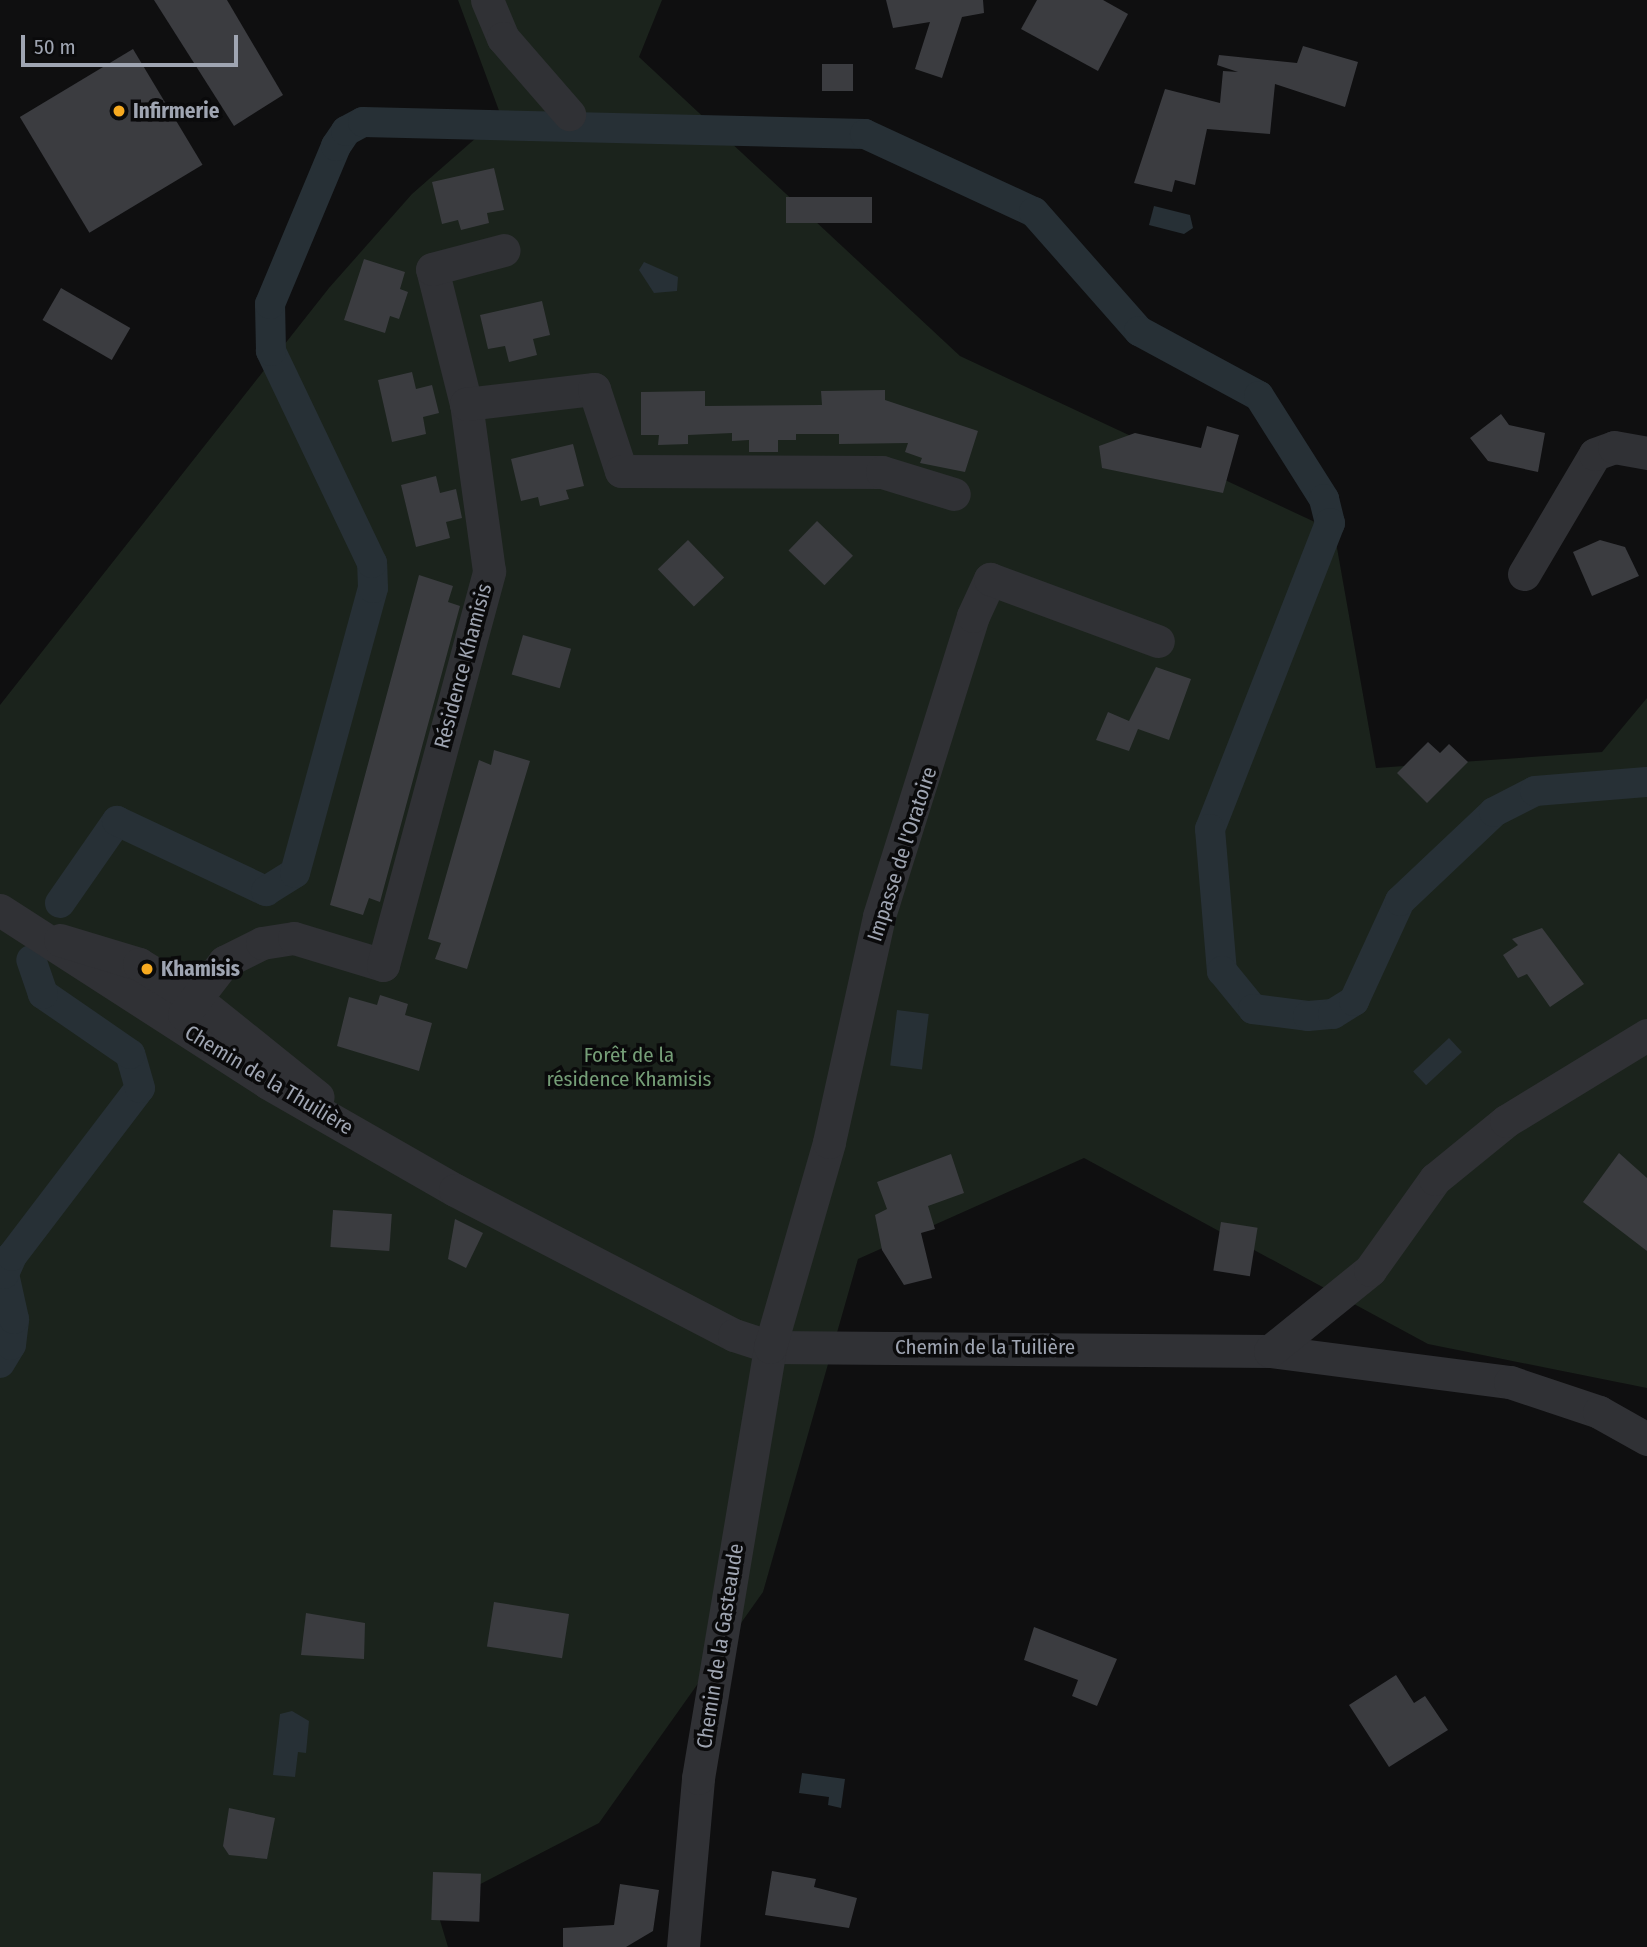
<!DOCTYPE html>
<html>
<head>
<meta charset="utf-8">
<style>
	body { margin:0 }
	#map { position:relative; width:1647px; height:1947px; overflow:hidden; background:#0f0f10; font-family:"Fira Sans Condensed",sans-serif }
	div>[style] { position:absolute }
	.green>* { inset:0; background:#1b231c }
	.water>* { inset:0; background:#273036; transform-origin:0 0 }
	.canal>* { height:30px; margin:-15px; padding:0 15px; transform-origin:15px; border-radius:15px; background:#273036 }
	.building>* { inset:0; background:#3b3c40; transform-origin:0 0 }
	.minor>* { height:33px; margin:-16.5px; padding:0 16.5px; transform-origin:16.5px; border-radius:16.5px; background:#303135 }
	.dots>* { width:19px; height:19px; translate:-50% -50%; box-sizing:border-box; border:4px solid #0a0a0b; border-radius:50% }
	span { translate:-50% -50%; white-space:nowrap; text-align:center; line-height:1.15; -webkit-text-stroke:7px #0a0a0b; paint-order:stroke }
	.poi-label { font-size:21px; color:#9fa5b2; font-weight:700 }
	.left { translate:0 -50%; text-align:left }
	.street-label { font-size:21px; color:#9fa5b2 }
	.park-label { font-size:21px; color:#759e77 }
	.scale { position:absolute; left:21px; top:35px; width:217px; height:32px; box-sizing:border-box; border:4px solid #9fa5b2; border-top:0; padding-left:9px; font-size:21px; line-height:24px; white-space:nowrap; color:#9fa5b2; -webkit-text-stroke:5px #0a0a0b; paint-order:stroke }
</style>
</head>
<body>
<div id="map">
	<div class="green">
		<div style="clip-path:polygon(458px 0,662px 0,639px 57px,960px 356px,1334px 531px,1376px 768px,1602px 752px,1647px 698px,1647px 1388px,1428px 1344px,1084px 1158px,858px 1259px,763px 1592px,599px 1823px,436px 1907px,448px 1947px,0 1947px,0 705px,329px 288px,412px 194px,501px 116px)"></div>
	</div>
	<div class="water">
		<div style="clip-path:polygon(1154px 206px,1190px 215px,1193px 228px,1184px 234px,1149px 225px)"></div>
		<div style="clip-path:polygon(644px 262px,678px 277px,677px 291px,654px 293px,639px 270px)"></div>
		<div style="left:897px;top:1010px;width:32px;height:56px;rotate:7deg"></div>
		<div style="left:1449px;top:1038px;width:19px;height:49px;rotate:47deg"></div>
		<div style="clip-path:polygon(292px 1711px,309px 1721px,306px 1753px,298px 1752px,295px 1777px,273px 1775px,280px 1714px)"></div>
		<div style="clip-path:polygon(802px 1773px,845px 1779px,841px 1808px,828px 1805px,829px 1797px,799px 1793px)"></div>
	</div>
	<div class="canal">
		<div style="left:60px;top:903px;width:100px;rotate:-55.2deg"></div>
		<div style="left:117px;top:821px;width:165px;rotate:25.2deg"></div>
		<div style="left:266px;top:891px;width:34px;rotate:-32deg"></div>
		<div style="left:295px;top:873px;width:295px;rotate:-74.7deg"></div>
		<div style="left:373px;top:588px;width:25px;rotate:-92deg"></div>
		<div style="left:372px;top:563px;width:235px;rotate:-115.5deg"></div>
		<div style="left:271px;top:351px;width:47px;rotate:-91.2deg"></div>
		<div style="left:270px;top:304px;width:171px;rotate:-67.3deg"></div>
		<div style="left:336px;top:146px;width:18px;rotate:-56deg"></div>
		<div style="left:346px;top:131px;width:19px;rotate:-28deg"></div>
		<div style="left:363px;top:122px;width:502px;rotate:1.37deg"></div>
		<div style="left:865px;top:134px;width:186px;rotate:24.8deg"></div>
		<div style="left:1034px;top:212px;width:159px;rotate:48.6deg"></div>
		<div style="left:1139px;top:331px;width:136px;rotate:28.4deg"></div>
		<div style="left:1259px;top:396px;width:122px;rotate:57.7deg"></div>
		<div style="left:1324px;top:499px;width:25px;rotate:76deg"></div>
		<div style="left:1330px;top:523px;width:329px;rotate:111.4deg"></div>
		<div style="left:1210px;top:829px;width:143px;rotate:85.2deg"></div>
		<div style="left:1222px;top:971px;width:49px;rotate:50.8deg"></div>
		<div style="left:1253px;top:1009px;width:55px;rotate:7.3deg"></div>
		<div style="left:1308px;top:1016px;width:25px;rotate:-5deg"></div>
		<div style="left:1333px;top:1014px;width:25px;rotate:-32deg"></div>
		<div style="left:1354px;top:1001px;width:110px;rotate:-65.3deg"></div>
		<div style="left:1400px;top:901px;width:129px;rotate:-43.4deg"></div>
		<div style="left:1494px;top:812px;width:46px;rotate:-27.1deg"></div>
		<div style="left:1535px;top:791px;width:112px;rotate:-4.6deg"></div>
		<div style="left:0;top:1363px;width:21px;rotate:-59deg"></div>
		<div style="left:11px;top:1345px;width:26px;rotate:-83deg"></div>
		<div style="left:14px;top:1319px;width:46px;rotate:-102.5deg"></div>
		<div style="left:4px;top:1274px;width:20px;rotate:-66deg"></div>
		<div style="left:12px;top:1256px;width:211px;rotate:-52.7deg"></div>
		<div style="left:140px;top:1088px;width:35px;rotate:-106deg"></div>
		<div style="left:130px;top:1054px;width:106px;rotate:-145.4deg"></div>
		<div style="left:43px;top:994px;width:36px;rotate:-109deg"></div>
	</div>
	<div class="building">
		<div style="clip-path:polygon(154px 0,227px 0,283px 95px,234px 126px)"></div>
		<div style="clip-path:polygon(886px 0,983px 0,984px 13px,962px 17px,942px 78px,915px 69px,930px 22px,893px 28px)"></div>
		<div style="clip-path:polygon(1037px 0,1103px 0,1128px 14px,1098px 71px,1021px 29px)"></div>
		<div style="clip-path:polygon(1303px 46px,1358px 62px,1345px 107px,1275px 84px,1270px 134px,1207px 129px,1195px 185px,1175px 180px,1172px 192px,1134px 183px,1165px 89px,1220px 103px,1223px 71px,1238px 72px,1217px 65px,1219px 55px,1297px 63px)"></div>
		<div style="left:133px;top:49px;width:135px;height:132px;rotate:59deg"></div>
		<div style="left:822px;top:64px;width:31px;height:27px"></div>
		<div style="clip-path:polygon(494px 168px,504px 210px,487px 213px,489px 223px,461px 230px,458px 220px,442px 224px,432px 182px)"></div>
		<div style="left:872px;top:197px;width:26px;height:86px;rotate:90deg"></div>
		<div style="clip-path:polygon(364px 259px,405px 272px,400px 289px,408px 292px,399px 319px,390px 316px,385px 333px,344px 320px)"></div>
		<div style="left:61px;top:288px;width:80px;height:37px;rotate:30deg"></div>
		<div style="clip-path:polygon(542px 301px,550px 335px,533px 339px,537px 355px,509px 362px,505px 346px,488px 349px,480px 315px)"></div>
		<div style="clip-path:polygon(412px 372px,416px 389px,432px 385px,439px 413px,423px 417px,426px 434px,392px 442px,378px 380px)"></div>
		<div style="clip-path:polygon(885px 390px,885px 400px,978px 431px,965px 472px,920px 463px,922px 458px,905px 452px,908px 443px,839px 444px,839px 434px,796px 434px,796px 440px,778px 440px,778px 452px,749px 452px,749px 440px,732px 441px,732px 433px,688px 435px,688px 444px,658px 445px,659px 435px,641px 435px,641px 392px,705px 391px,705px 406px,822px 405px,821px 391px)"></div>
		<div style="clip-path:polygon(1501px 414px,1509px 425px,1545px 433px,1538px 472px,1488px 461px,1470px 438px)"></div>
		<div style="clip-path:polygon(1207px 426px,1239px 435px,1223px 493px,1102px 468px,1099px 446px,1135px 433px,1201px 448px)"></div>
		<div style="clip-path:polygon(573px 444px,584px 486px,566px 490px,569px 499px,540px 506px,538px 497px,521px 501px,511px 459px)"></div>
		<div style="clip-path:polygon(436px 476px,440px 493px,456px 489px,462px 518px,446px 522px,450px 538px,416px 547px,401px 485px)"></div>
		<div style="left:817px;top:521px;width:50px;height:41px;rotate:44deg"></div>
		<div style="left:688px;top:540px;width:52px;height:42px;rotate:46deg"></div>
		<div style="clip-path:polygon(1600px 540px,1625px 547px,1639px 576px,1592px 596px,1573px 552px)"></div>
		<div style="clip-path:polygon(419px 575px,453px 586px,448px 602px,460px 606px,380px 902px,369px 898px,363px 915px,330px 905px)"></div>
		<div style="left:523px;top:635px;width:50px;height:41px;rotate:16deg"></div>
		<div style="clip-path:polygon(1156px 667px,1191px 679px,1169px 740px,1138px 729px,1129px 751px,1096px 740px,1108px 712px,1129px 721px)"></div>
		<div style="clip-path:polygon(1428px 742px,1440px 753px,1449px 744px,1468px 762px,1427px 803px,1397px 773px)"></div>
		<div style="clip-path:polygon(494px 750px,530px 761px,467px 969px,435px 959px,441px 943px,428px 939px,479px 760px,491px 765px)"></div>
		<div style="clip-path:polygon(1542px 928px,1584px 984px,1550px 1007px,1527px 974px,1518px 978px,1503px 955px,1518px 945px,1512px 939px)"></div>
		<div style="clip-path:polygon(380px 995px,408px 1004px,405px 1015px,432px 1023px,419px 1071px,337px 1046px,349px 997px,377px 1005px)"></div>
		<div style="clip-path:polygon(1619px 1153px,1647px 1178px,1647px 1251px,1583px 1202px)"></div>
		<div style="clip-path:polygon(951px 1154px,964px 1193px,928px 1206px,935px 1229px,921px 1233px,932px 1278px,904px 1285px,882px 1250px,875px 1215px,887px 1209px,877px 1182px)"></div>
		<div style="left:333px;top:1210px;width:59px;height:37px;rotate:4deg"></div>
		<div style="clip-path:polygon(455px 1219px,483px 1233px,466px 1268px,448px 1259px)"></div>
		<div style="left:1221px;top:1222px;width:37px;height:49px;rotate:9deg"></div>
		<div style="left:494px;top:1602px;width:76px;height:45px;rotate:9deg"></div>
		<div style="clip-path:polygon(306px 1613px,365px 1623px,364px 1659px,301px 1655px)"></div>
		<div style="clip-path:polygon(1034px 1627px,1117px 1659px,1097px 1706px,1072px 1696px,1078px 1680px,1024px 1660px)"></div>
		<div style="clip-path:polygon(1396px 1675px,1414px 1703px,1425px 1696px,1448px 1730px,1389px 1767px,1349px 1705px)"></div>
		<div style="clip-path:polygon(229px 1808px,275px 1818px,267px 1859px,229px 1855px,223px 1846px)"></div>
		<div style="clip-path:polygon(772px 1871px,816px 1879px,814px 1887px,857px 1898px,849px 1928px,765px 1915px)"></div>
		<div style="left:433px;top:1872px;width:48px;height:48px;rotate:2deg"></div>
		<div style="clip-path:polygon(620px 1884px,659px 1890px,653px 1931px,626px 1947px,563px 1947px,563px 1928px,614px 1925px)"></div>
	</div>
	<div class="minor">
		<div style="left:487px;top:0;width:41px;rotate:67.2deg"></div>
		<div style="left:503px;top:38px;width:101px;rotate:49deg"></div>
		<div style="left:466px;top:404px;width:139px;rotate:-104.1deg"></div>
		<div style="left:432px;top:269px;width:74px;rotate:-14.8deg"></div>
		<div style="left:1524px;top:574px;width:139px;rotate:-59.4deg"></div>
		<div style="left:1595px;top:454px;width:20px;rotate:-20deg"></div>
		<div style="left:1614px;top:447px;width:34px;rotate:10deg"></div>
		<div style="left:0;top:910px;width:319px;rotate:32.8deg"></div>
		<div style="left:268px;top:1083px;width:215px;rotate:29.8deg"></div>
		<div style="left:455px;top:1190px;width:314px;rotate:27.5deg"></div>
		<div style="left:734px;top:1335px;width:38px;rotate:18deg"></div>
		<div style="left:770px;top:1347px;width:500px;rotate:0.46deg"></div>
		<div style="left:1270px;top:1351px;width:242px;rotate:7.4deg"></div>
		<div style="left:1510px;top:1382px;width:94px;rotate:18.6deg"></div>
		<div style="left:1599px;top:1412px;width:55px;rotate:29.4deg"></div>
		<div style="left:60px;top:940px;width:83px;rotate:16.9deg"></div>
		<div style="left:139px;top:964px;width:67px;rotate:31.6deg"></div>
		<div style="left:196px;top:999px;width:156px;rotate:38.8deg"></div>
		<div style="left:184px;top:1014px;width:66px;rotate:-52.4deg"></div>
		<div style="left:224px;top:962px;width:42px;rotate:-26.6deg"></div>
		<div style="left:262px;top:943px;width:32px;rotate:-9deg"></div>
		<div style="left:294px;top:938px;width:93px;rotate:16.9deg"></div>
		<div style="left:383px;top:965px;width:408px;rotate:-74.9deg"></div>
		<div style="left:489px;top:571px;width:169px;rotate:-97.8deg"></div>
		<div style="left:466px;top:404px;width:129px;rotate:-6.7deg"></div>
		<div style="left:594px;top:389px;width:86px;rotate:71.8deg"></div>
		<div style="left:621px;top:471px;width:261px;rotate:0.2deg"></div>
		<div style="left:882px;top:472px;width:75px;rotate:17deg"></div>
		<div style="left:1270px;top:1351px;width:129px;rotate:-39deg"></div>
		<div style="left:1370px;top:1270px;width:112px;rotate:-54.5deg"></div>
		<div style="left:1435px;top:1179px;width:92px;rotate:-39.2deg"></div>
		<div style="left:1506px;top:1121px;width:165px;rotate:-31.4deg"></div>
		<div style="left:683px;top:1947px;width:170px;rotate:-84.9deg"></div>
		<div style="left:698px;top:1778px;width:437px;rotate:-80.5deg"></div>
		<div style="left:770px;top:1347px;width:213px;rotate:-73.9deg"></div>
		<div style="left:829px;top:1142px;width:231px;rotate:-77.5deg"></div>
		<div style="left:879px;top:916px;width:314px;rotate:-72.6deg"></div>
		<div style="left:973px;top:616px;width:41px;rotate:-65.3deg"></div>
		<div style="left:990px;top:579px;width:179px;rotate:20.3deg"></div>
	</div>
	<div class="dots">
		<div style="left:119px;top:111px;background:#f7aa20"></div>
		<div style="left:147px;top:969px;background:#f7aa20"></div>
	</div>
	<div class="poi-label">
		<span class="left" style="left:133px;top:111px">Infirmerie</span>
		<span class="left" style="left:161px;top:969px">Khamisis</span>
	</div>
	<div class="street-label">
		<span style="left:463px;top:666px;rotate:-75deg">Résidence Khamisis</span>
		<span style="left:902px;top:854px;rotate:-72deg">Impasse de l'Oratoire</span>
		<span style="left:269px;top:1080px;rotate:31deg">Chemin de la Thuilière</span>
		<span style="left:985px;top:1347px">Chemin de la Tuilière</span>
		<span style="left:720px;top:1646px;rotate:-81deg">Chemin de la Gasteaude</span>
	</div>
	<div class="park-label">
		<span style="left:629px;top:1067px">Forêt de la<br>résidence Khamisis</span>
	</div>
	<div class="scale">50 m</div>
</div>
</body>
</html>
